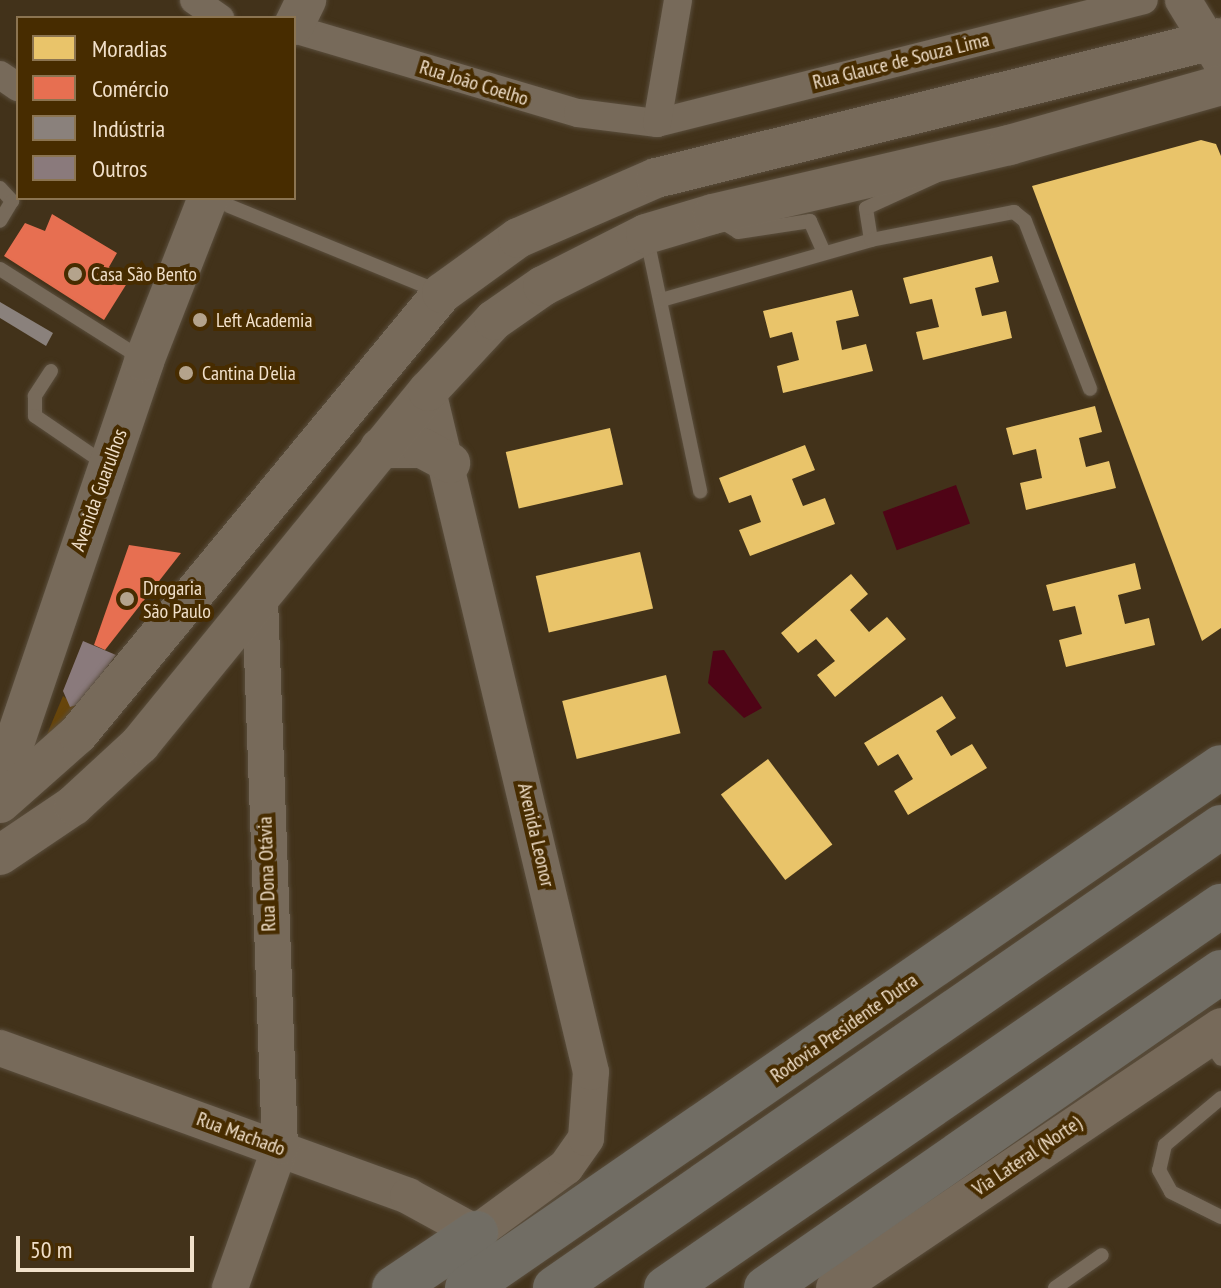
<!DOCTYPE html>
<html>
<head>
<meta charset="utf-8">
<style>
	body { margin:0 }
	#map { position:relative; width:1221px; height:1288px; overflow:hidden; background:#42321a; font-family:"PT Sans Narrow",sans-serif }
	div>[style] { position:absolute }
	.green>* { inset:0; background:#67450b }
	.water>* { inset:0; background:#4f0416; transform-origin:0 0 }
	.homes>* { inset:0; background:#e9c46a; transform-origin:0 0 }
	.shops>* { inset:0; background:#e76f51 }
	.industry>* { inset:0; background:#8a817c }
	.building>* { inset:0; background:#8a7a7c }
	.roads { filter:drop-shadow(0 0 2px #5a4e3d) drop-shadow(0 0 2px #5a4e3d) }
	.service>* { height:14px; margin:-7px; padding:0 7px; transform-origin:7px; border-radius:7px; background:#776a5a }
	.minor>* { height:28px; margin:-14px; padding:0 14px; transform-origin:14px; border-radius:14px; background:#776a5a }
	.tertiary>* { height:36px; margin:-18px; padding:0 18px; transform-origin:18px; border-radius:18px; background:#776a5a }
	.secondary>* { height:40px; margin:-20px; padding:0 20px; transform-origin:20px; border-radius:20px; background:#776a5a }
	.motorway>* { height:44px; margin:-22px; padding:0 22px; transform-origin:22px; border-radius:22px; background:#716d64 }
	.dots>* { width:22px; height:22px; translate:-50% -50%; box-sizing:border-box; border:4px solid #472c00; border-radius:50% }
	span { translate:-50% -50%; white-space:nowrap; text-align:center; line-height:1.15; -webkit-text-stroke:8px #472c00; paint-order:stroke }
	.street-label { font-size:20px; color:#f1e0ca }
	.poi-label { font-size:20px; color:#f1e0ca }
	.left { translate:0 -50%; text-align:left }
	.legend { position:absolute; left:16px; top:16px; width:280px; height:184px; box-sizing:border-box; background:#472c00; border:2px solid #8b7451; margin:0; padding:10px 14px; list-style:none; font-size:24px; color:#f1e0ca }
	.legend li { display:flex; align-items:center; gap:16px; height:40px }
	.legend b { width:40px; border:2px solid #8b7451 }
	.scale { position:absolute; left:16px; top:1236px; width:178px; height:36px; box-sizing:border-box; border:4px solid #f1e0ca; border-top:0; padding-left:10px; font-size:24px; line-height:28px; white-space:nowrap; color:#f1e0ca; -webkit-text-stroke:6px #472c00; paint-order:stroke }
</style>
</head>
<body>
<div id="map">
	<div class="green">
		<div style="clip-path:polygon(63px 696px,76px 706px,40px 751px)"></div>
	</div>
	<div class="water">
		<div style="left:956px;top:485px;width:41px;height:78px;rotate:70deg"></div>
		<div style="clip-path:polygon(724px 650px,762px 708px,744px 718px,708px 683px,713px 651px)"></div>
	</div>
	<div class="homes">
		<div style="clip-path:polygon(1201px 140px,1216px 144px,1221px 156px,1221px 628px,1202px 641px,1032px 186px)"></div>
		<div style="clip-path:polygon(992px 256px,999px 282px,975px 288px,982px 316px,1006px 311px,1012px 338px,923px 360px,916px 332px,939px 327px,932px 299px,910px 304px,903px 278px)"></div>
		<div style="clip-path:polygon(852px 290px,859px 316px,836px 321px,842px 350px,866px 344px,873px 371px,783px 393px,777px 366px,799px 360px,792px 332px,770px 338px,763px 311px)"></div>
		<div style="clip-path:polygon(1095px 406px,1102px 432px,1079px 438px,1086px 467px,1109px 461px,1116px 488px,1026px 510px,1020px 483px,1042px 478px,1036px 449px,1013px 455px,1006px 428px)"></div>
		<div style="left:610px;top:428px;width:58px;height:107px;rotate:77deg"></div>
		<div style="clip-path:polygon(805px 445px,815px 470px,792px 479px,803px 506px,825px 498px,835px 524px,750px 556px,739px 530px,761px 522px,751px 495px,729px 503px,719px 478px)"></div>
		<div style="left:640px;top:552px;width:58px;height:107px;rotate:77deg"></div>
		<div style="clip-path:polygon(1135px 563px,1141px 589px,1118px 595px,1125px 624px,1149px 618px,1155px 645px,1066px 667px,1059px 640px,1082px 634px,1075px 606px,1053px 611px,1046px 585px)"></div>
		<div style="clip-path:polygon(851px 574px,868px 594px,850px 610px,869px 632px,887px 617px,906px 639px,835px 697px,817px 675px,835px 661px,816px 639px,798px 653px,781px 633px)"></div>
		<div style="left:666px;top:675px;width:60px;height:107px;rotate:76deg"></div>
		<div style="clip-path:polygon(942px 696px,956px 718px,936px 731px,951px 756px,972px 744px,987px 768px,908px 815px,894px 791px,913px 779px,898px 754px,878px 766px,864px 743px)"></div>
		<div style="left:768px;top:759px;width:107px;height:59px;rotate:53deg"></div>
	</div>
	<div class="shops">
		<div style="clip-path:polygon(52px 214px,117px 253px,109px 267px,129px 280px,104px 320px,4px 256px,25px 223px,45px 231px)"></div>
		<div style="clip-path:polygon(129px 545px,181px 553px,105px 650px,94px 645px)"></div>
	</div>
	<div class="industry">
		<div style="clip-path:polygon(0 302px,53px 333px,46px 346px,0 318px)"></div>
	</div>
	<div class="building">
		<div style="clip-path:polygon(83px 641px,116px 655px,80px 704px,70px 707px,63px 691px)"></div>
	</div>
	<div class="roads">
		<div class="service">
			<div style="left:0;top:188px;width:18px;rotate:47deg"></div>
			<div style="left:12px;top:201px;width:23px;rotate:121deg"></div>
			<div style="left:229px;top:206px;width:228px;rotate:22.2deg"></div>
			<div style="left:719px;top:220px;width:22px;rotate:32deg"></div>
			<div style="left:738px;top:232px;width:73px;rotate:-8.7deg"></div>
			<div style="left:810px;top:221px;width:34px;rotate:66deg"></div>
			<div style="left:647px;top:239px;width:258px;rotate:78.1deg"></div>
			<div style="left:871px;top:240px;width:32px;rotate:-99deg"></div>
			<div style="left:866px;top:208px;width:77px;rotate:-24.6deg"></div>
			<div style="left:0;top:269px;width:167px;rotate:32.3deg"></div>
			<div style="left:661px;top:300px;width:218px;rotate:-15.9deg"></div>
			<div style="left:871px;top:240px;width:146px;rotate:-11.1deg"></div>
			<div style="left:1014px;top:212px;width:14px;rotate:39deg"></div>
			<div style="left:1025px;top:221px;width:180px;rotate:68.8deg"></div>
			<div style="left:51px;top:371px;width:30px;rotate:123deg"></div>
			<div style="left:35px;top:396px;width:20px;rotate:90deg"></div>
			<div style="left:35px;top:416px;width:85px;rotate:34.4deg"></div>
			<div style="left:1207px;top:1039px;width:24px;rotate:55deg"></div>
			<div style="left:1221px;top:1098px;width:73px;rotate:140deg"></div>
			<div style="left:1165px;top:1145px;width:26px;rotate:103deg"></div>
			<div style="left:1159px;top:1170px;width:25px;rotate:61deg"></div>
			<div style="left:1171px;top:1192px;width:56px;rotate:26.6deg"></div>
			<div style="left:1055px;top:1288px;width:57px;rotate:-35.1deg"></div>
		</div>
		<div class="minor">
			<div style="left:194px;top:0;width:32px;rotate:35deg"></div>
			<div style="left:294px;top:29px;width:296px;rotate:16.5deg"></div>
			<div style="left:578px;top:113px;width:80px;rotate:7.2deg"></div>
			<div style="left:657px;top:123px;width:502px;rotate:-14.17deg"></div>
			<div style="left:0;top:75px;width:22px;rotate:34deg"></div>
			<div style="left:657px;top:123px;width:125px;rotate:-80.3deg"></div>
		</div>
		<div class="tertiary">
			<div style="left:1183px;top:0;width:73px;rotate:58.5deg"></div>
			<div style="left:0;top:1048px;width:434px;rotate:19.9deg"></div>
			<div style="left:408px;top:1196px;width:77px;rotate:28.6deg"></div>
			<div style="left:476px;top:1233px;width:112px;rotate:-36.3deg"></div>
			<div style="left:566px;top:1167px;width:35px;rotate:-55deg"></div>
			<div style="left:586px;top:1138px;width:66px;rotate:-85.7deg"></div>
			<div style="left:591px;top:1072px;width:700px;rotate:-103.46deg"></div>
			<div style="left:230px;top:1288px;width:150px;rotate:-70.5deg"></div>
			<div style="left:280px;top:1147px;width:547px;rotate:-92.09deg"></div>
		</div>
		<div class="secondary">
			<div style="left:294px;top:25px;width:28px;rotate:-64deg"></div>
			<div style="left:380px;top:448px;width:42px"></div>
			<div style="left:422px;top:448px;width:32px;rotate:28deg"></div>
			<div style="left:0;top:785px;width:448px;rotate:-71.2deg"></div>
			<div style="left:144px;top:361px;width:175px;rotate:-68.6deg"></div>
			<div style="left:0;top:803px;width:104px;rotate:-41.5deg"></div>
			<div style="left:78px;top:734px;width:572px;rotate:-50.46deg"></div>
			<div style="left:442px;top:293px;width:94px;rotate:-35.9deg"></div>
			<div style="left:518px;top:238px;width:150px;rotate:-23.5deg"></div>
			<div style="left:656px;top:178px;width:582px;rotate:-13.92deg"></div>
			<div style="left:0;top:855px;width:89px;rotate:-34deg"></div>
			<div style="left:74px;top:805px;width:90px;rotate:-42.7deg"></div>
			<div style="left:140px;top:744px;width:456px;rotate:-50.8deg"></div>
			<div style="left:428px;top:391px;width:97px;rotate:-47.1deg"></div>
			<div style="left:494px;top:320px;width:60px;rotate:-34.8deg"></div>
			<div style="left:543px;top:286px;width:115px;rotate:-26.8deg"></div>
			<div style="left:646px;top:234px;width:70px;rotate:-16.6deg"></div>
			<div style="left:713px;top:214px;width:304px;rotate:-13.1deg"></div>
			<div style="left:1009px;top:145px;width:220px;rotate:-15.8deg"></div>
			<div style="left:836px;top:1288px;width:465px;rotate:-34deg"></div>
		</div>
		<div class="motorway">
			<div style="left:394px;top:1288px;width:99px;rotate:-33.9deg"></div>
			<div style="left:467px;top:1288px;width:916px;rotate:-34.64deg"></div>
			<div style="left:555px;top:1288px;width:810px;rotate:-34.69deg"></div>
			<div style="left:666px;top:1288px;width:674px;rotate:-34.54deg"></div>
			<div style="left:766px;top:1288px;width:554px;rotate:-34.78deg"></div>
		</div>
	</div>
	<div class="dots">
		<div style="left:75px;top:274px;background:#b4a38c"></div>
		<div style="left:200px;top:320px;background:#b4a38c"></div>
		<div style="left:186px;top:373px;background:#b4a38c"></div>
		<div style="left:127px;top:599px;background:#b4a38c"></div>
	</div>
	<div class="street-label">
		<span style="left:901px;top:61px;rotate:-14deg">Rua Glauce de Souza Lima</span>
		<span style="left:474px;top:83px;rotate:17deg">Rua João Coelho</span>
		<span style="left:99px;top:490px;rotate:-70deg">Avenida Guarulhos</span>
		<span style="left:536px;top:835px;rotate:77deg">Avenida Leonor</span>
		<span style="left:267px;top:874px;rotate:-92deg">Rua Dona Otávia</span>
		<span style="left:844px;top:1028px;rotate:-35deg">Rodovia Presidente Dutra</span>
		<span style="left:241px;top:1134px;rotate:20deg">Rua Machado</span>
		<span style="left:1027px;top:1156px;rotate:-34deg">Via Lateral (Norte)</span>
	</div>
	<div class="poi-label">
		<span class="left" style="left:91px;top:274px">Casa São Bento</span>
		<span class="left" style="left:216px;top:320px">Left Academia</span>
		<span class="left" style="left:202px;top:373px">Cantina D'elia</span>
		<span class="left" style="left:143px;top:600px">Drogaria<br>São Paulo</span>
	</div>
	<ul class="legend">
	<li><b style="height:22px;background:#e9c46a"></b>Moradias</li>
	<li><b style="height:22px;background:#e76f51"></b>Comércio</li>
	<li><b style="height:22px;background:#8a817c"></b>Indústria</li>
	<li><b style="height:22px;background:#8a7a7c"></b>Outros</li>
	</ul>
	<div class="scale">50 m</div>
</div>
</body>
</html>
